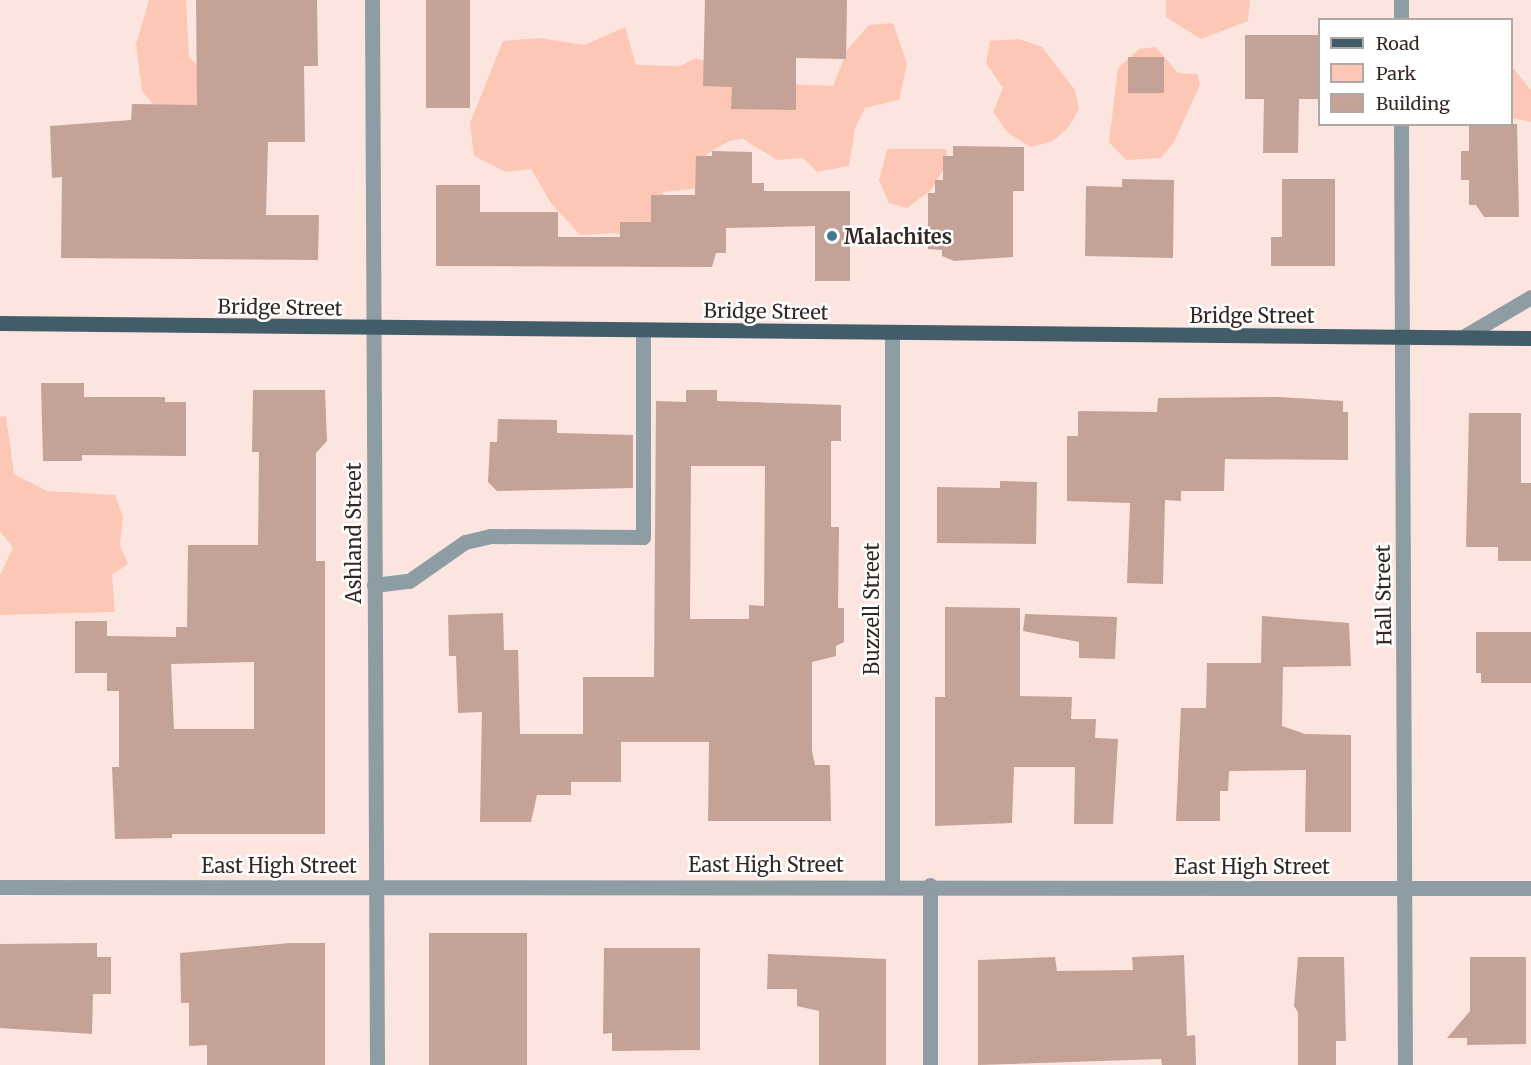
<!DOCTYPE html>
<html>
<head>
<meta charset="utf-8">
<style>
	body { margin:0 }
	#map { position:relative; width:1531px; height:1065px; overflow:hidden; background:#fce5df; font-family:Merriweather,serif }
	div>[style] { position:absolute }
	.green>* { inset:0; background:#fdc7b6 }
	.building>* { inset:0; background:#c4a297; transform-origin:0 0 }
	.minor>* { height:15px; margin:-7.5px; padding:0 7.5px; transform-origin:7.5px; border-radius:7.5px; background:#8e9da4 }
	.major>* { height:15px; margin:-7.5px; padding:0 7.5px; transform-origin:7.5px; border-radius:7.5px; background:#425d69 }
	.dots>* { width:16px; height:16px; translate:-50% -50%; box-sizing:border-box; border:3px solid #fff; border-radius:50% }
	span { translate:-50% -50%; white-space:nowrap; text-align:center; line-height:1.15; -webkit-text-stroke:5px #fff; paint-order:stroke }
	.poi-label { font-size:20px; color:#352824; font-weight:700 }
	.left { translate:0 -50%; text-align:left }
	.street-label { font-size:20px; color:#352824 }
	.legend { position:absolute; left:1318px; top:18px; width:195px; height:108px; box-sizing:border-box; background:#fff; border:2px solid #aea9a7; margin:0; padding:8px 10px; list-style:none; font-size:18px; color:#352824 }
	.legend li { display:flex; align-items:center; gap:12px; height:30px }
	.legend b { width:30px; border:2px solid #aea9a7 }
</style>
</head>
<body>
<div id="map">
	<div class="green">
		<div style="clip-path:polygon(149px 0,186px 0,189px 57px,203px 70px,213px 92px,164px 160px,171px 124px,142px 91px,136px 44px)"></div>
		<div style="clip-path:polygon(1166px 0,1250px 0,1248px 21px,1201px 39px,1166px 17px)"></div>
		<div style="clip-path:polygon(893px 23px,907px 64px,899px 100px,865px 108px,855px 128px,849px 166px,817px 172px,803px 158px,777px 160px,743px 139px,729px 141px,707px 154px,711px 187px,662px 192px,670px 211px,658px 245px,615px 233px,580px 235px,551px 203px,531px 169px,506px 172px,474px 156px,470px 123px,503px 41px,539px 38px,585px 45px,625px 27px,636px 65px,680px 66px,696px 58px,787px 84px,833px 86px,847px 50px,869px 25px)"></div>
		<div style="clip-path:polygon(1019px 39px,1042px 47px,1075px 90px,1079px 109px,1068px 128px,1051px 142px,1030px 147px,1007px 132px,993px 112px,1003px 88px,986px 63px,990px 41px)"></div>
		<div style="clip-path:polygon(1156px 47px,1178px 73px,1197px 74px,1200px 85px,1174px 142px,1161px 158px,1126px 160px,1109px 142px,1118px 68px,1139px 49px)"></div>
		<div style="clip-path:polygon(1512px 67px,1531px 90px,1531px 122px,1512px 118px)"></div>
		<div style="clip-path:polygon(887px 149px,946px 149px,949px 161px,931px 190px,907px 208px,889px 203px,879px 180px)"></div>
		<div style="clip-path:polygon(6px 416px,14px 474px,47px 491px,115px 495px,123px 517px,120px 545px,128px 564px,112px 575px,115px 612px,0 615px,0 575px,13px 548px,0 531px,0 417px)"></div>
	</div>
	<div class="building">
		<div style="clip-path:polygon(196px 0,317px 0,318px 66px,304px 66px,305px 142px,268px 142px,266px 215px,319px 215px,318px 260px,61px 258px,62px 177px,52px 178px,50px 126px,131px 120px,132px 104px,197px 105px)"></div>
		<div style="left:426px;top:0;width:44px;height:108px"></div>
		<div style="clip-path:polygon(705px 0,847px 0,846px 59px,796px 58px,796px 110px,731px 109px,732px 87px,703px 86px)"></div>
		<div style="clip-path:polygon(1245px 35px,1320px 35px,1320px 99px,1299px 99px,1298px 153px,1263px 153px,1264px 99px,1245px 99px)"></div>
		<div style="left:1128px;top:57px;width:36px;height:36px"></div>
		<div style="clip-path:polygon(1469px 124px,1517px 124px,1519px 217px,1484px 217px,1476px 205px,1469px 205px,1469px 180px,1461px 180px,1461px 151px,1469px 151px)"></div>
		<div style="clip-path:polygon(953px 146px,1024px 147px,1024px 191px,1013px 191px,1013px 257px,954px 261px,942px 256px,942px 250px,928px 249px,928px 193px,935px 193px,935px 180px,943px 180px,943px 156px,953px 156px)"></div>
		<div style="clip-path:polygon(712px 151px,752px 152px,752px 183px,764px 183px,764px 191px,850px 191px,850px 281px,815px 281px,815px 226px,726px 228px,726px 253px,716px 253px,712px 267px,436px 266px,436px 185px,480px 185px,480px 212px,558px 212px,558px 237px,620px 237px,620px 222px,651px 222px,651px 195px,695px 195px,696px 156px,712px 156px)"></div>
		<div style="clip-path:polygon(1122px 179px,1174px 180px,1173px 258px,1085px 256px,1086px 186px,1122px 187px)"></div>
		<div style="clip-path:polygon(1282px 179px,1335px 179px,1335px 266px,1271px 266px,1271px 237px,1282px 237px)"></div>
		<div style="clip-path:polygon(41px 383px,84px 383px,84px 397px,165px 397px,165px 402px,186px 402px,186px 456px,82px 455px,82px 461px,43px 461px)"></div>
		<div style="clip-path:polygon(evenodd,253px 390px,325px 390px,327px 441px,316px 453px,316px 561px,325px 561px,325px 834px,172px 834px,172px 838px,115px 839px,112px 767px,119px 767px,119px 691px,107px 691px,107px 673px,75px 673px,75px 621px,107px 621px,107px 636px,176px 637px,176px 627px,187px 627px,188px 545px,258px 545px,259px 452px,252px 452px,253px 390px,254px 662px,254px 729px,174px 729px,171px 664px,254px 662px)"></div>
		<div style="clip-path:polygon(evenodd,686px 390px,717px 390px,717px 401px,841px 405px,841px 441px,831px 441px,831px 527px,839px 527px,838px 608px,844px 608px,844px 642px,836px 646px,836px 656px,812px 662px,812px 751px,815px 765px,830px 765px,831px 821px,708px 821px,709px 742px,621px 742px,621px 782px,571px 782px,571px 795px,537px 795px,531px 822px,480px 822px,482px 712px,458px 713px,456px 656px,449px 656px,448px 615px,503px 613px,504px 650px,518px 650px,520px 734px,583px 734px,583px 677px,654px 677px,656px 401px,686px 402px,686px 390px,691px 466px,765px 466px,764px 606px,749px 605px,749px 619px,690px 619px,691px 466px)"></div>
		<div style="clip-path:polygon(1280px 397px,1343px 401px,1343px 412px,1348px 412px,1348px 460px,1225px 459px,1224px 491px,1181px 491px,1181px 501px,1165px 500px,1163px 584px,1127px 583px,1130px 503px,1067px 501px,1067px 436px,1078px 436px,1078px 411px,1157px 412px,1158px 398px)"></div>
		<div style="clip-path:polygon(1469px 413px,1521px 413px,1521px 483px,1531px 483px,1531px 561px,1498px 561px,1498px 547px,1466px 547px)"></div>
		<div style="clip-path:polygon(498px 419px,557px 420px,557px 433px,633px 435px,633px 488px,497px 491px,488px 482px,490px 442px,497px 442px)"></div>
		<div style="clip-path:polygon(1000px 481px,1037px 482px,1036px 544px,937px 543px,937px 487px,1000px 488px)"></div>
		<div style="clip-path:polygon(945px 607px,1020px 608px,1020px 696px,1072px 697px,1071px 719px,1096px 719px,1095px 738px,1118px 739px,1113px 824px,1074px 824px,1075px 767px,1014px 767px,1012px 823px,935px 826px,935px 697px,945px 697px)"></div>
		<div style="clip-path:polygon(1025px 614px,1117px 617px,1115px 659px,1079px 658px,1079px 642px,1023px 631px)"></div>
		<div style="clip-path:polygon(1262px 616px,1349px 623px,1351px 666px,1283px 667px,1282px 726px,1305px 734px,1351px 735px,1351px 832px,1305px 832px,1306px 770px,1229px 771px,1228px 791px,1220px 791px,1220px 821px,1176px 821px,1181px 708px,1206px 708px,1207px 663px,1261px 663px)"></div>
		<div style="clip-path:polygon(1476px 632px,1531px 632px,1531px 683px,1481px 683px,1481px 673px,1476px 673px)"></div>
		<div style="left:527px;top:933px;width:132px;height:98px;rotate:90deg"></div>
		<div style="clip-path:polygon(97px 943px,97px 957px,111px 957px,111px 994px,93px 994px,92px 1034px,0 1028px,0 944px)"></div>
		<div style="clip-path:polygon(290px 943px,325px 943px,325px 1065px,207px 1065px,207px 1045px,189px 1046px,189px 1003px,181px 1003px,180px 953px)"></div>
		<div style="clip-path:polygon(604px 948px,700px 948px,700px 1050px,612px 1051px,612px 1033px,603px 1034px)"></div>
		<div style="clip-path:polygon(768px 954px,886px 959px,886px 1065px,819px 1065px,819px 1011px,797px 1006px,797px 989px,767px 989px)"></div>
		<div style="clip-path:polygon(1184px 955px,1187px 1036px,1195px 1035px,1196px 1065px,1162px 1065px,1161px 1059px,978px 1065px,978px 960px,1055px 957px,1057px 971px,1133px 970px,1132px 957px)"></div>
		<div style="clip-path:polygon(1298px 957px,1344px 957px,1346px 1041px,1336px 1041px,1336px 1065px,1298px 1065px,1298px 1012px,1294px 1006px)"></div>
		<div style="clip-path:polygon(1470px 957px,1526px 957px,1526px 1044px,1467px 1045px,1467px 1038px,1447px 1038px,1470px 1011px)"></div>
	</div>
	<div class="minor">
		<div style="left:372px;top:0;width:1065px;rotate:89.73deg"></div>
		<div style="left:1401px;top:20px;width:20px;rotate:-90deg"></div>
		<div style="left:1401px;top:124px;width:941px;rotate:89.76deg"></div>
		<div style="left:892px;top:334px;width:551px;rotate:90deg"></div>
		<div style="left:1463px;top:337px;width:79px;rotate:-30.5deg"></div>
		<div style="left:374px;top:585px;width:35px;rotate:-7deg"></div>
		<div style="left:409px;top:581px;width:68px;rotate:-34.9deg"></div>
		<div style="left:465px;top:542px;width:26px;rotate:-13deg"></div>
		<div style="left:490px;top:536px;width:153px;rotate:0.4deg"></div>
		<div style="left:643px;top:537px;width:206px;rotate:-90deg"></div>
		<div style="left:930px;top:885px;width:180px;rotate:90deg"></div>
		<div style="left:0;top:887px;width:1531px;rotate:0.04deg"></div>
	</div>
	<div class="major">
		<div style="left:0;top:323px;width:1531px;rotate:0.56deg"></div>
	</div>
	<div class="dots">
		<div style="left:832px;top:236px;background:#3f7b92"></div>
	</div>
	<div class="poi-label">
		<span class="left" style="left:844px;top:236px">Malachites</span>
	</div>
	<div class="street-label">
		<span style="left:280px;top:307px;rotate:1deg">Bridge Street</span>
		<span style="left:766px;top:311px;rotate:1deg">Bridge Street</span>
		<span style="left:1252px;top:315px">Bridge Street</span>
		<span style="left:353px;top:533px;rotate:-90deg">Ashland Street</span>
		<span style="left:1383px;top:595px;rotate:-91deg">Hall Street</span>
		<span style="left:871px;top:609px;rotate:-90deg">Buzzell Street</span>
		<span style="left:766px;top:864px">East High Street</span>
		<span style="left:279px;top:865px">East High Street</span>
		<span style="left:1252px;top:866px">East High Street</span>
	</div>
	<ul class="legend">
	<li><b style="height:8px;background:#425d69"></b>Road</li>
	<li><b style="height:16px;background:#fdc7b6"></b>Park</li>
	<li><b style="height:16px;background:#c4a297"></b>Building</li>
	</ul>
</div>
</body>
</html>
